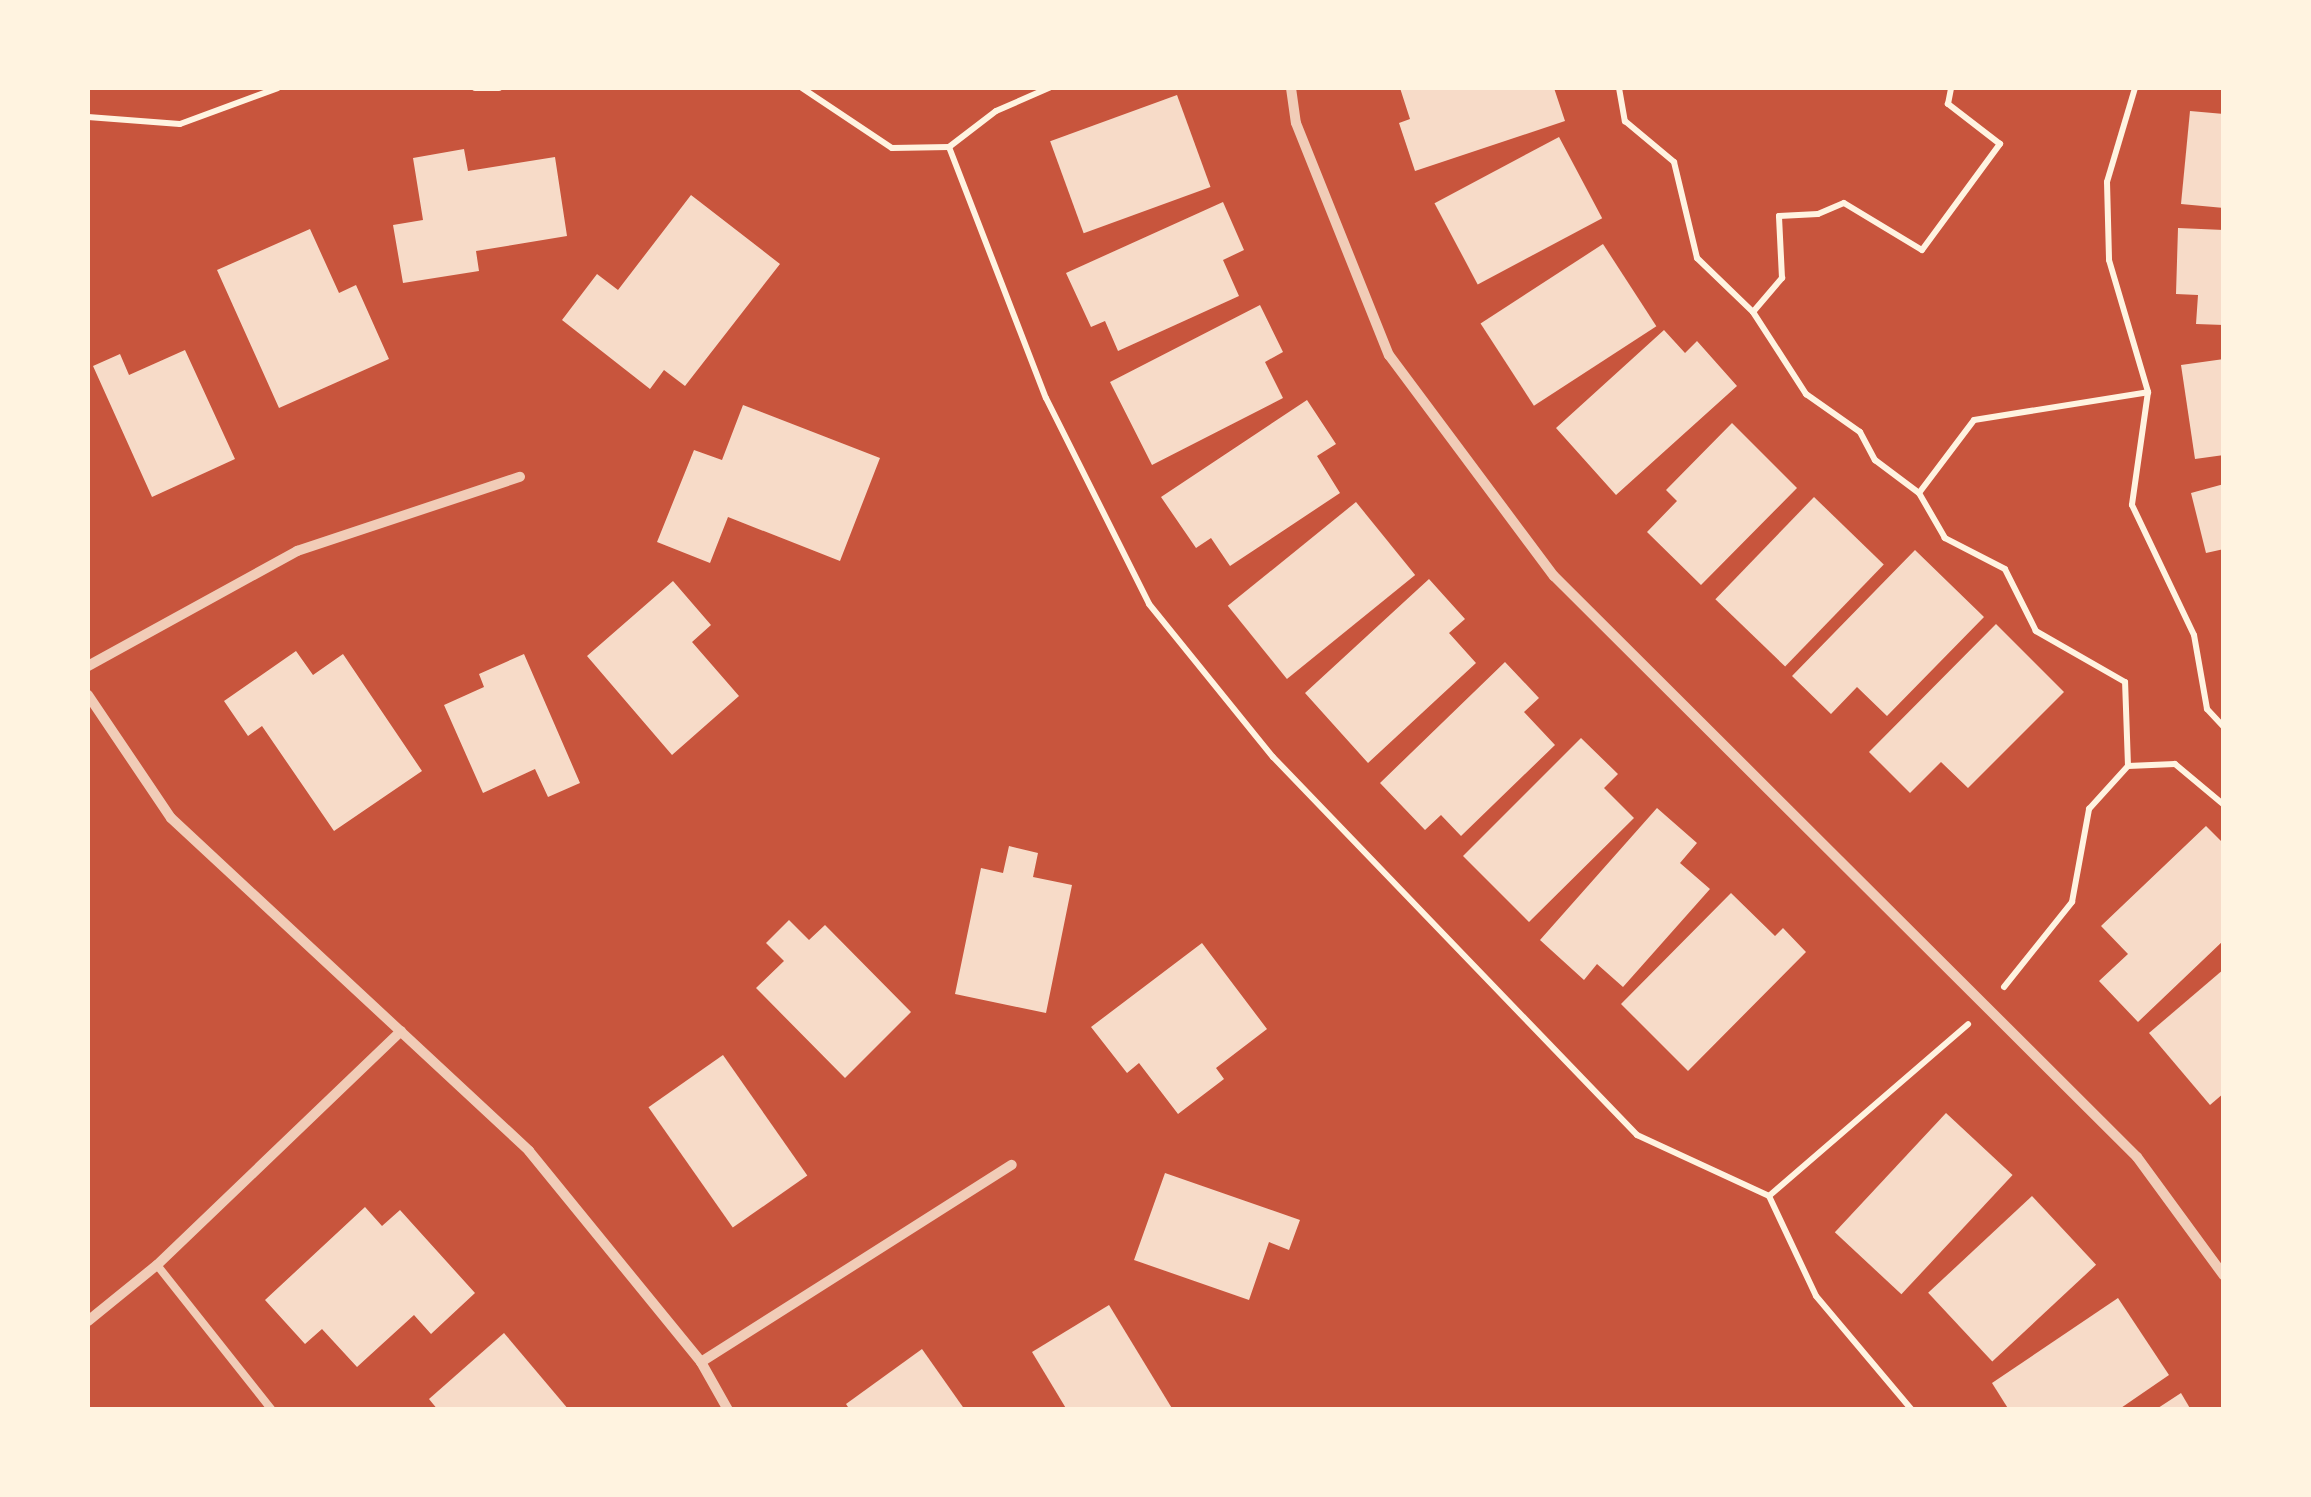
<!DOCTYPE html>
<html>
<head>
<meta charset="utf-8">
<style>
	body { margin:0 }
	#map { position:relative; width:2311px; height:1497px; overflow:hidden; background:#c8553d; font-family:Helvetica,sans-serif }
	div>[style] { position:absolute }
	.building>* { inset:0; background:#f7dbc8; transform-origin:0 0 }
	.path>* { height:6px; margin:-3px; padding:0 3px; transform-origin:3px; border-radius:3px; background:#fff3e0 }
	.service>* { height:8px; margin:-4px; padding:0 4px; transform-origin:4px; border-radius:4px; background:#f1ccb7 }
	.minor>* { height:10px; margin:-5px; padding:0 5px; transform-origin:5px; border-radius:5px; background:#f1ccb7 }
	span { translate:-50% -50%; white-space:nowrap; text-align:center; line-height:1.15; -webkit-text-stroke:8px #fff3e0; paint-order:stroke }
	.frame { position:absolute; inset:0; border:90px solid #fff3e0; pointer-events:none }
</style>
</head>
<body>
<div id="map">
	<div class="building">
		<div style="clip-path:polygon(1400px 88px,1554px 88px,1565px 121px,1415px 171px,1399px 123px,1410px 119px)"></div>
		<div style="left:1177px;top:95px;width:98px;height:135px;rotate:70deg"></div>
		<div style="clip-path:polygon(2190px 111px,2224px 114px,2224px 208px,2181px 204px)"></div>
		<div style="left:1559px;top:137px;width:92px;height:141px;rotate:62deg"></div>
		<div style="clip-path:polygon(464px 149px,468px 171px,555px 157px,567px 236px,476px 251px,479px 271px,403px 283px,393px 225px,423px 220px,413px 158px)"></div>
		<div style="clip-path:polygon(691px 195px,780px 264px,685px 386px,664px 370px,650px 389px,562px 320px,597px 274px,618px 290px)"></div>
		<div style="clip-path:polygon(1223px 202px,1244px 250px,1223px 260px,1239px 296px,1118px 351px,1105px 321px,1091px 327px,1066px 273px)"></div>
		<div style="clip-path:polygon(2178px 228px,2224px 230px,2224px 325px,2196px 324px,2198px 295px,2176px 294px)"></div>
		<div style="clip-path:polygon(310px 229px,339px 293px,356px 285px,389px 359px,279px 408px,217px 270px)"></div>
		<div style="left:1603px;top:244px;width:98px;height:146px;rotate:57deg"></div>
		<div style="clip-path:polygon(1260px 305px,1283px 352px,1265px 362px,1283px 398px,1152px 465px,1110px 382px)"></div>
		<div style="clip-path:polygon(1664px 330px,1685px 353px,1697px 341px,1737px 386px,1616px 495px,1556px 428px)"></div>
		<div style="clip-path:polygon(185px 350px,235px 459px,152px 497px,93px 366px,120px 354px,129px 375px)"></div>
		<div style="clip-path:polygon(2224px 359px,2224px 455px,2195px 459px,2181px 365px)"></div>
		<div style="clip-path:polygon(1307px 400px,1336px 444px,1317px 456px,1340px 493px,1230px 566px,1211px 538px,1196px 548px,1161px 497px)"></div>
		<div style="clip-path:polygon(743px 405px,880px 458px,840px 561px,728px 517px,710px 563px,657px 542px,694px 450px,722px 460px)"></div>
		<div style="clip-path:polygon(1732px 423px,1797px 488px,1701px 585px,1647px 532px,1677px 501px,1666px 490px)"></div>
		<div style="clip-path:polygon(2224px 484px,2224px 549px,2206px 553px,2191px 493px)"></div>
		<div style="left:1814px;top:497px;width:97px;height:142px;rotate:44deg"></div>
		<div style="left:1356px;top:502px;width:94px;height:165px;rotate:51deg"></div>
		<div style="clip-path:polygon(1915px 550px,1984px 617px,1887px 716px,1857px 687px,1831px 714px,1792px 676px)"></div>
		<div style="clip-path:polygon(1429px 579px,1465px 619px,1449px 633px,1476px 663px,1368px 763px,1305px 693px)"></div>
		<div style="clip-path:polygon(673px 581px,711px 625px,692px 642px,739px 696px,672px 755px,587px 656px)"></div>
		<div style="clip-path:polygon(1996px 624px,2064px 692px,1968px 788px,1941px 762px,1910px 793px,1869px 752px)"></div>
		<div style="clip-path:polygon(296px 651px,313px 675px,343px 654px,422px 771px,334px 831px,262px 726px,248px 736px,224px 701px)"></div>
		<div style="clip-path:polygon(524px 654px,580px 783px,548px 797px,535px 769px,483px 793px,444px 705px,484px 687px,479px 674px)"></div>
		<div style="clip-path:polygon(1505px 662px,1539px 698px,1524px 712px,1555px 745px,1461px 836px,1441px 815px,1425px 830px,1380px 783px)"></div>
		<div style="clip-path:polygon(1581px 738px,1618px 774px,1604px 788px,1634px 818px,1529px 922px,1463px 856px)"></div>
		<div style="clip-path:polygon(1657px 808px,1697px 843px,1680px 863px,1710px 889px,1623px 987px,1597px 964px,1584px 980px,1540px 940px)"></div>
		<div style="clip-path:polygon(2206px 826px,2224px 844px,2224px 940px,2138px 1022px,2099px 981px,2128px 954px,2101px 926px)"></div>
		<div style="clip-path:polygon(1009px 846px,1038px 853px,1033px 877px,1072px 885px,1046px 1013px,955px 994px,981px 868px,1003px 873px)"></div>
		<div style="clip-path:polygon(1731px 893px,1775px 936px,1783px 928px,1806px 952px,1688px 1071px,1621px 1004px)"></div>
		<div style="clip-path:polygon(789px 920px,809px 940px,825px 925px,911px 1012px,845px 1078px,756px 988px,784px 961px,766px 943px)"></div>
		<div style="clip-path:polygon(1202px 943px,1267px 1029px,1216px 1068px,1224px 1079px,1178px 1114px,1139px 1063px,1127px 1073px,1091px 1027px)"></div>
		<div style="clip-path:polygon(2224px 969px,2224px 1093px,2210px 1105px,2149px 1033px)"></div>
		<div style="left:723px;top:1055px;width:147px;height:91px;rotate:55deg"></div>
		<div style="left:1946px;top:1113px;width:91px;height:163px;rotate:43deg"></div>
		<div style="clip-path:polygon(1165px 1173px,1300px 1220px,1289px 1250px,1269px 1242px,1249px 1300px,1134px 1260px)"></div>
		<div style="left:2032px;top:1196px;width:94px;height:142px;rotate:47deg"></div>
		<div style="clip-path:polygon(365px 1207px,382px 1226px,400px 1210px,475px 1293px,431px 1334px,414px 1315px,357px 1367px,322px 1329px,305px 1344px,265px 1300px)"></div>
		<div style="clip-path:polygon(2118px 1298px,2169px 1375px,2118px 1410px,2009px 1410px,1992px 1383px)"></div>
		<div style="clip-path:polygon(1109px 1305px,1173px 1410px,1067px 1410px,1032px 1352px)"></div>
		<div style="clip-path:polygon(504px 1333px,569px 1410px,438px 1410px,429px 1399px)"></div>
		<div style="clip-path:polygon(922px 1349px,965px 1410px,850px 1410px,846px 1404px)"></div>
		<div style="clip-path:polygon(2181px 1393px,2191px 1410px,2155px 1410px)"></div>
	</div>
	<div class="path">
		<div style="left:475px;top:88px;width:24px"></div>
		<div style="left:802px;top:88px;width:108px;rotate:33.7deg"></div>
		<div style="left:892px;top:148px;width:57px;rotate:-1deg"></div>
		<div style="left:949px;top:147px;width:269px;rotate:68.9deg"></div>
		<div style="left:1046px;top:398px;width:230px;rotate:63.4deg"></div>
		<div style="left:1149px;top:604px;width:197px;rotate:51deg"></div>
		<div style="left:1273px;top:757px;width:525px;rotate:46.08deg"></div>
		<div style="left:1637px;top:1135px;width:145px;rotate:24.8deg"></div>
		<div style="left:1769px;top:1196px;width:110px;rotate:64.8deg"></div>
		<div style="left:1816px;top:1296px;width:149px;rotate:49.9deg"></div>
		<div style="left:1619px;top:88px;width:34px;rotate:80deg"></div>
		<div style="left:1625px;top:121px;width:64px;rotate:39.9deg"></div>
		<div style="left:1674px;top:162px;width:99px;rotate:76.5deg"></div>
		<div style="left:1697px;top:258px;width:78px;rotate:44deg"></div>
		<div style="left:1753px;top:312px;width:98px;rotate:57.1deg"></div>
		<div style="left:1806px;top:394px;width:66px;rotate:35.1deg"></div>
		<div style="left:1860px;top:432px;width:32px;rotate:62deg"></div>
		<div style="left:1875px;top:460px;width:55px;rotate:36.9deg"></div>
		<div style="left:2135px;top:88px;width:98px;rotate:106.6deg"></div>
		<div style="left:2107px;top:182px;width:78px;rotate:88.5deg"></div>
		<div style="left:2109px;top:260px;width:138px;rotate:73.5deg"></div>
		<div style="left:2148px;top:392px;width:114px;rotate:98.1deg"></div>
		<div style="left:2132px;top:505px;width:144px;rotate:64.5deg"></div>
		<div style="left:2194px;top:635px;width:75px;rotate:80deg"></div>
		<div style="left:2207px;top:709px;width:25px;rotate:47deg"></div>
		<div style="left:88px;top:117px;width:92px;rotate:4.4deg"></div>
		<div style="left:180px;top:124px;width:104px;rotate:-20.2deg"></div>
		<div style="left:949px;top:147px;width:59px;rotate:-37.5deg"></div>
		<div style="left:996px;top:111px;width:58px;rotate:-23.5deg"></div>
		<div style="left:1753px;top:312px;width:45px;rotate:-49.5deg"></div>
		<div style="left:1782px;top:278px;width:62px;rotate:-92.8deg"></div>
		<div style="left:1779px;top:216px;width:39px;rotate:-3deg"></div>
		<div style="left:1818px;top:214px;width:28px;rotate:-23deg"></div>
		<div style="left:1844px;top:203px;width:91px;rotate:31.1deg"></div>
		<div style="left:1922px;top:250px;width:132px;rotate:-53.7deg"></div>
		<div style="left:2000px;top:144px;width:66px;rotate:-142.4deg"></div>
		<div style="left:1948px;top:104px;width:16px;rotate:-79deg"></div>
		<div style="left:2128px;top:766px;width:47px;rotate:-2.4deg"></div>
		<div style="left:2175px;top:764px;width:64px;rotate:39.9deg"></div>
		<div style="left:2004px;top:987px;width:109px;rotate:-51.3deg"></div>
		<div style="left:2072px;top:902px;width:95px;rotate:-79.6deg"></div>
		<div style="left:2089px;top:809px;width:58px;rotate:-47.8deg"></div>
		<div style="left:2128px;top:766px;width:84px;rotate:-92deg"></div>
		<div style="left:2125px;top:682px;width:103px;rotate:-150.2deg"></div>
		<div style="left:2036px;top:631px;width:69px;rotate:-116.6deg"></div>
		<div style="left:2005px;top:569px;width:68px;rotate:-152.7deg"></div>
		<div style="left:1945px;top:538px;width:52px;rotate:-120deg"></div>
		<div style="left:1919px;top:493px;width:91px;rotate:-53deg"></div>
		<div style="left:1974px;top:420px;width:176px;rotate:-9.1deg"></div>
		<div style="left:1769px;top:1196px;width:263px;rotate:-40.8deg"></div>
	</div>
	<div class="service">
		<div style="left:157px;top:1265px;width:185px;rotate:51.6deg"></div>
	</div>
	<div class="minor">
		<div style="left:1291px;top:88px;width:35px;rotate:82deg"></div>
		<div style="left:1296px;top:123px;width:250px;rotate:68.2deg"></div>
		<div style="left:1389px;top:355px;width:276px;rotate:53.3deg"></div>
		<div style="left:1554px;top:576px;width:823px;rotate:44.9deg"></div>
		<div style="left:2137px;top:1157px;width:147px;rotate:53.8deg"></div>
		<div style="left:88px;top:666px;width:239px;rotate:-28.8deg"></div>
		<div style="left:297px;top:551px;width:235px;rotate:-18.4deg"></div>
		<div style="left:88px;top:695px;width:148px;rotate:56deg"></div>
		<div style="left:171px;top:818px;width:489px;rotate:42.9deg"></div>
		<div style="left:529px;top:1151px;width:272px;rotate:50.8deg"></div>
		<div style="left:701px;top:1362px;width:55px;rotate:60.6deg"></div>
		<div style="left:88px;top:1321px;width:89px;rotate:-39.1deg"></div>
		<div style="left:157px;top:1265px;width:338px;rotate:-43.8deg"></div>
		<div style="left:701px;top:1362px;width:368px;rotate:-32.4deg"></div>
	</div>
	<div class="frame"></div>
</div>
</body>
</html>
